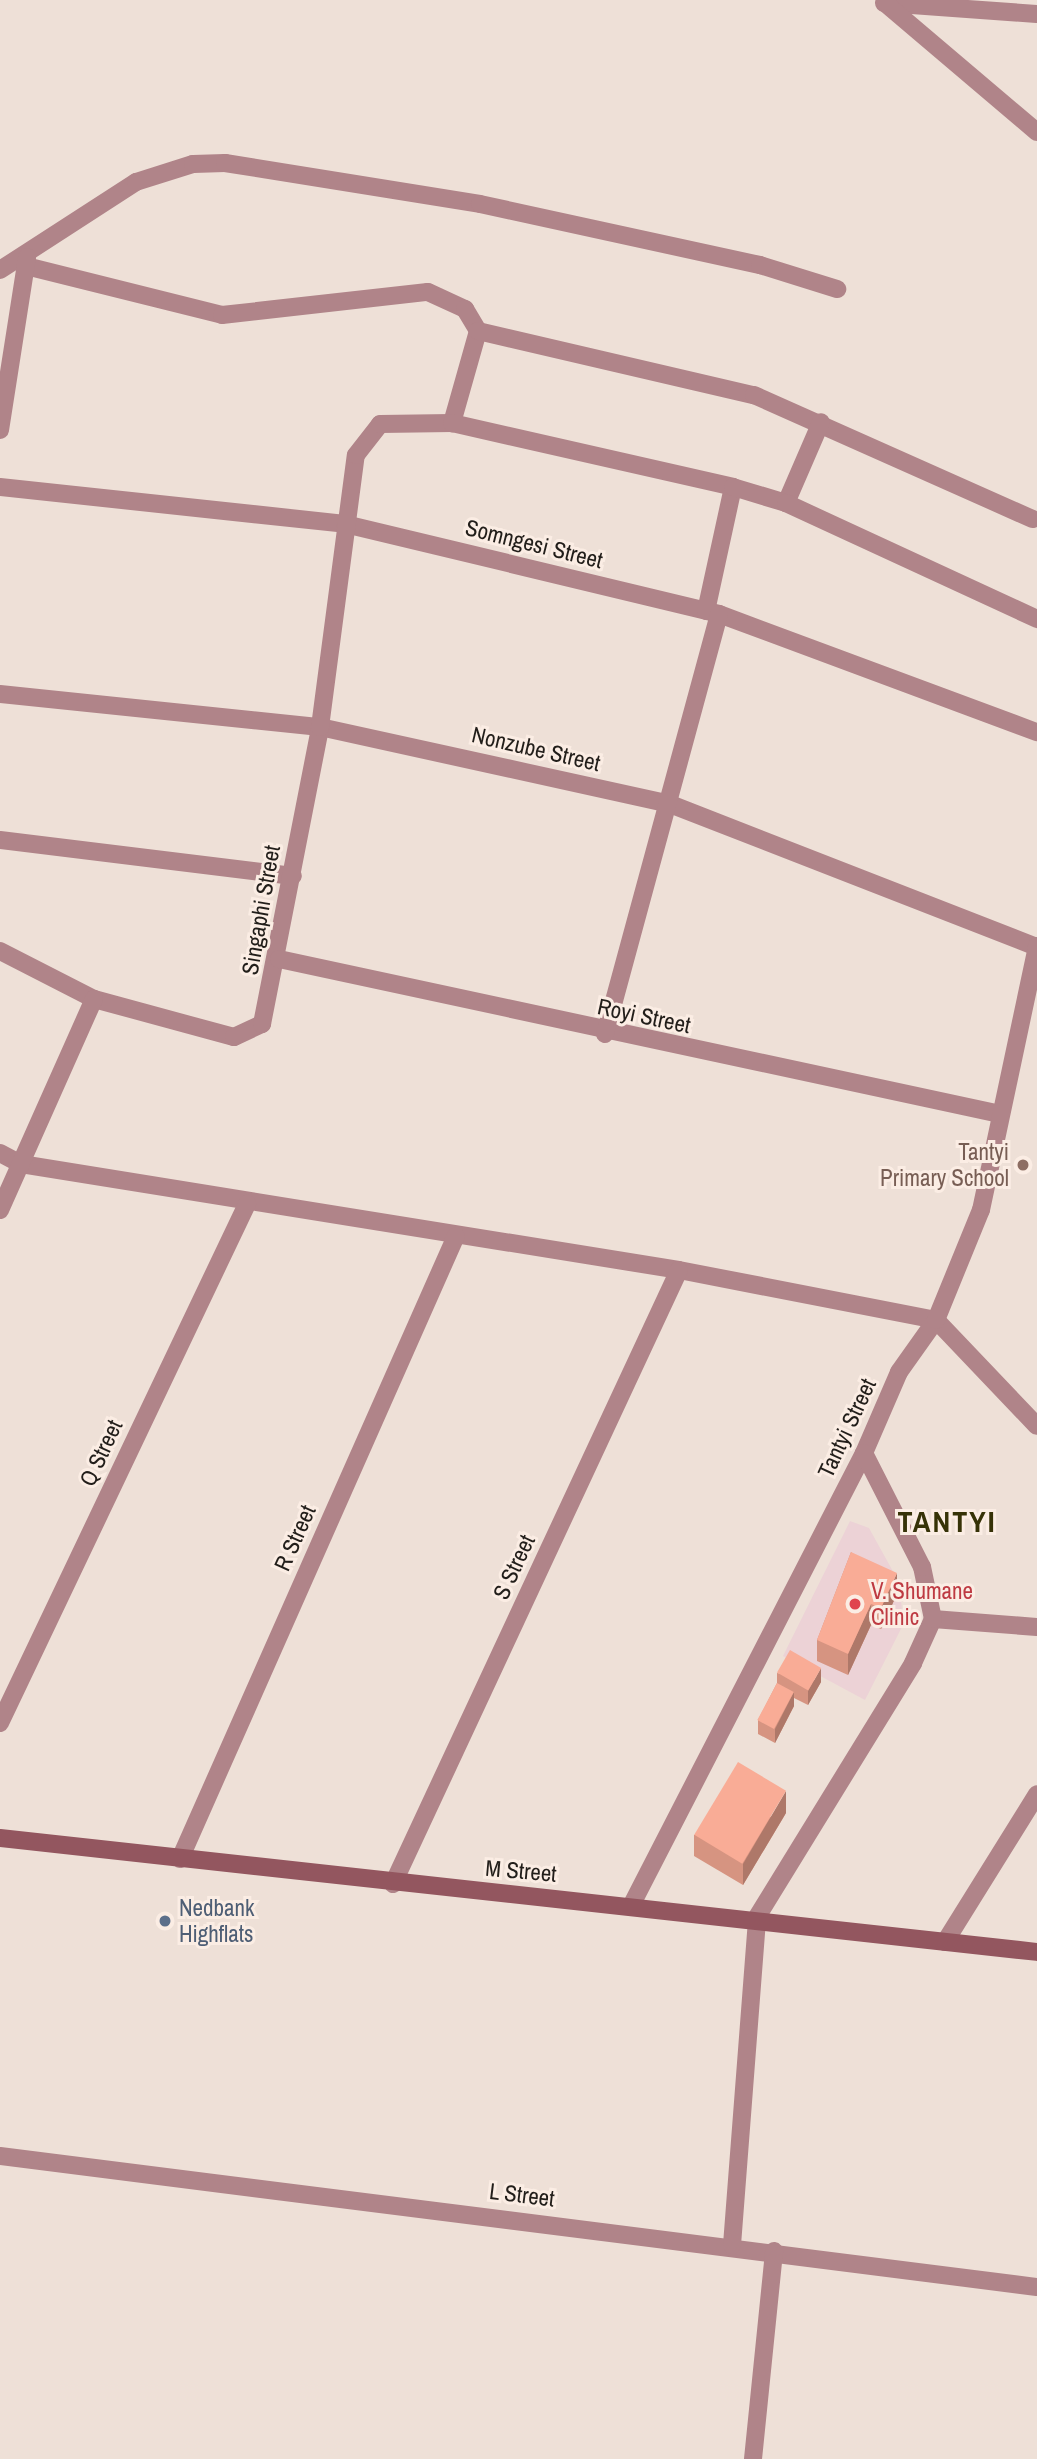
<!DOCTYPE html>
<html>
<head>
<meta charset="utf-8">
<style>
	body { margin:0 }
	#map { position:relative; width:1037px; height:2459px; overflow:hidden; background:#eee0d7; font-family:"Archivo Narrow",sans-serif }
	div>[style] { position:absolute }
	.medical>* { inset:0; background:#ecd2d6 }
	.street>* { height:18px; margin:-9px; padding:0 9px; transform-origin:9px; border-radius:9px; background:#b08489 }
	.secondary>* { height:18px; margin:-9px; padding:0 9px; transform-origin:9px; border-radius:9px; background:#93565f }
	.wall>* { inset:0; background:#d69481 }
	.shaded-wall>* { inset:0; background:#ae7869 }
	.building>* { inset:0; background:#f9ac96; transform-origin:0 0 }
	.dots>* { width:19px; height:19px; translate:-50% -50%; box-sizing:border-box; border:4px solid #fbede4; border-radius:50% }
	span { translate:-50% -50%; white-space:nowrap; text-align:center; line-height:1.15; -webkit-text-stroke:6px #fbede4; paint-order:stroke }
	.street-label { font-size:23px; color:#221e1a }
	.education-label { font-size:23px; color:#785e54 }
	.right { translate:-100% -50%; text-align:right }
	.health-label { font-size:23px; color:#be3a42 }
	.left { translate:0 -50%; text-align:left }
	.service-label { font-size:23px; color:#4e5e75 }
	.district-label { font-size:30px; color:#363207; font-weight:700; letter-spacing:2px }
</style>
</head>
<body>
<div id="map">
	<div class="medical">
		<div style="clip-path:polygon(850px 1521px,869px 1528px,900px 1584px,903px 1625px,865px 1700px,783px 1656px)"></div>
	</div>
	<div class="street">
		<div style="left:884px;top:3px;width:153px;rotate:4.1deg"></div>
		<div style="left:886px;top:4px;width:198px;rotate:40.3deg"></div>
		<div style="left:26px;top:266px;width:202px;rotate:14deg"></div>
		<div style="left:222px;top:315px;width:207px;rotate:-6.4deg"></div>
		<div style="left:428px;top:292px;width:41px;rotate:24.7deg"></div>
		<div style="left:465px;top:309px;width:26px;rotate:59deg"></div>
		<div style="left:478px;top:331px;width:96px;rotate:105.8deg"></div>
		<div style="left:0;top:270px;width:162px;rotate:-32.9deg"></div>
		<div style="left:136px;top:182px;width:60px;rotate:-17.5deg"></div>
		<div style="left:193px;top:164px;width:32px;rotate:-2deg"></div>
		<div style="left:225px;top:163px;width:258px;rotate:9.1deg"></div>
		<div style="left:480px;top:204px;width:287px;rotate:12.3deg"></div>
		<div style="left:760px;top:265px;width:81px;rotate:17.3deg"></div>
		<div style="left:478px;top:331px;width:283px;rotate:13.1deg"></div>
		<div style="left:754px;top:395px;width:305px;rotate:24deg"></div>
		<div style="left:0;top:430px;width:175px;rotate:-81.1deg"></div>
		<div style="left:0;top:487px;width:347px;rotate:6.1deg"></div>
		<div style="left:345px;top:524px;width:385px;rotate:13.5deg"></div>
		<div style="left:719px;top:614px;width:339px;rotate:20.4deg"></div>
		<div style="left:786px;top:503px;width:88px;rotate:-66.6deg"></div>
		<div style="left:706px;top:611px;width:127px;rotate:-77.7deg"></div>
		<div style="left:0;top:694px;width:322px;rotate:5.9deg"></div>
		<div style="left:320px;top:727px;width:358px;rotate:12.4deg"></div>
		<div style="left:670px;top:804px;width:394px;rotate:21.3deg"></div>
		<div style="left:0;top:840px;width:295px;rotate:7deg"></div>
		<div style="left:0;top:951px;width:106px;rotate:27.1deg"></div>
		<div style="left:94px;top:999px;width:145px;rotate:15.2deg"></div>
		<div style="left:234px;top:1037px;width:31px;rotate:-25deg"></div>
		<div style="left:262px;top:1024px;width:303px;rotate:-78.9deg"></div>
		<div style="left:320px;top:727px;width:274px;rotate:-82.5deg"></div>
		<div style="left:356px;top:455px;width:39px;rotate:-52deg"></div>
		<div style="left:380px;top:424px;width:72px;rotate:-0.8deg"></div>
		<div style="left:452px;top:423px;width:288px;rotate:12.8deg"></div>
		<div style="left:733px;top:487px;width:55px;rotate:16.8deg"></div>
		<div style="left:786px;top:503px;width:277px;rotate:24.8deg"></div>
		<div style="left:279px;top:959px;width:737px;rotate:12.13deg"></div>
		<div style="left:605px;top:1034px;width:435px;rotate:-74.8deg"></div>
		<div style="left:0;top:1153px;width:24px;rotate:28deg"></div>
		<div style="left:21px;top:1164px;width:666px;rotate:9.15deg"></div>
		<div style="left:679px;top:1270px;width:262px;rotate:11deg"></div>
		<div style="left:936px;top:1320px;width:146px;rotate:46.4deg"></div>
		<div style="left:0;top:1210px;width:231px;rotate:-66deg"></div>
		<div style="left:933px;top:1619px;width:104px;rotate:4.4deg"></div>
		<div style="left:0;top:1723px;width:575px;rotate:-64.55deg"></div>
		<div style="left:180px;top:1859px;width:681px;rotate:-66.11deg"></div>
		<div style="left:393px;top:1884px;width:677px;rotate:-65.02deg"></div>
		<div style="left:631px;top:1906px;width:509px;rotate:-62.78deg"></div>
		<div style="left:864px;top:1453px;width:88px;rotate:-66.6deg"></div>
		<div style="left:899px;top:1372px;width:64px;rotate:-54.6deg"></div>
		<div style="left:936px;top:1320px;width:119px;rotate:-67.8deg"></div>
		<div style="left:981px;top:1210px;width:270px;rotate:-78deg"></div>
		<div style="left:945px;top:1942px;width:174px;rotate:-58.1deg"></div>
		<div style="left:0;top:2156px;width:1045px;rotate:7.2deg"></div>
		<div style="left:732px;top:2245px;width:329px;rotate:-85.6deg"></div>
		<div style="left:757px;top:1917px;width:298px;rotate:-58.4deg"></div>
		<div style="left:913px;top:1663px;width:48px;rotate:-65.6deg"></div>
		<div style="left:933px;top:1619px;width:53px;rotate:-101.9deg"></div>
		<div style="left:922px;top:1567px;width:128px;rotate:-117deg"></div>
		<div style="left:753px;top:2459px;width:209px;rotate:-84.2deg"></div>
	</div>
	<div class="secondary">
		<div style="left:0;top:1838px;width:1043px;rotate:6.27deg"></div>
	</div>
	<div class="wall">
		<div style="clip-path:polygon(851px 1552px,897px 1594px,881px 1629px,871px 1625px,848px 1675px,817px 1661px,817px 1640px)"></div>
		<div style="clip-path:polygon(777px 1673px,821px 1682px,808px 1705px,794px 1698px,794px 1706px,775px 1743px,758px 1734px,758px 1720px,777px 1683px)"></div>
		<div style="clip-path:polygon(786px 1813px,743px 1885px,694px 1856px,694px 1835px)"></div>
	</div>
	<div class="shaded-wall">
		<div style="clip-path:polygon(897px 1573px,897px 1594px,881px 1629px,881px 1608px)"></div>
		<div style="clip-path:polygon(871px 1604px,871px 1625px,848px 1675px,848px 1654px)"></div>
		<div style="clip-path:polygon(821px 1668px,821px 1682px,808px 1705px,808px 1691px)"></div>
		<div style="clip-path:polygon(794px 1692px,794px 1706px,775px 1743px,775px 1729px)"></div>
		<div style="clip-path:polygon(786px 1791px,786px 1813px,743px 1885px,743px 1864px)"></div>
	</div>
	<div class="building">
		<div style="clip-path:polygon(851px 1552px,897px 1573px,881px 1608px,871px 1604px,848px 1654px,817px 1640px)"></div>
		<div style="left:790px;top:1650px;width:36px;height:26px;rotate:30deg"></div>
		<div style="left:777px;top:1683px;width:19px;height:42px;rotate:28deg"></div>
		<div style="left:738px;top:1762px;width:56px;height:85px;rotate:31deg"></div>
	</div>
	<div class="dots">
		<div style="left:1023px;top:1165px;background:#8d6e63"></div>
		<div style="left:855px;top:1604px;background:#e0444e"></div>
		<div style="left:165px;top:1921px;background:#5c6f8a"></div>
	</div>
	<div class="street-label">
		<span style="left:534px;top:544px;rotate:14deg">Somngesi Street</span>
		<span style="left:536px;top:749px;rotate:13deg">Nonzube Street</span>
		<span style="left:261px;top:910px;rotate:-80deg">Singaphi Street</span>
		<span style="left:644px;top:1016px;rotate:12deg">Royi Street</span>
		<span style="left:847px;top:1428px;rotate:-65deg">Tantyi Street</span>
		<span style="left:101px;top:1453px;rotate:-65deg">Q Street</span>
		<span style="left:295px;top:1538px;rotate:-66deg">R Street</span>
		<span style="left:514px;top:1567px;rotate:-65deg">S Street</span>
		<span style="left:521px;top:1871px;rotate:5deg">M Street</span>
		<span style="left:522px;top:2195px;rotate:7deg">L Street</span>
	</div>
	<div class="education-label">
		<span class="right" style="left:1009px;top:1165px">Tantyi<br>Primary School</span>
	</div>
	<div class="health-label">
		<span class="left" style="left:871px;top:1604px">V. Shumane<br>Clinic</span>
	</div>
	<div class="service-label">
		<span class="left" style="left:179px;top:1921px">Nedbank<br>Highflats</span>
	</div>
	<div class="district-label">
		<span style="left:947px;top:1521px">TANTYI</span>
	</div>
</div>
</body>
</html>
